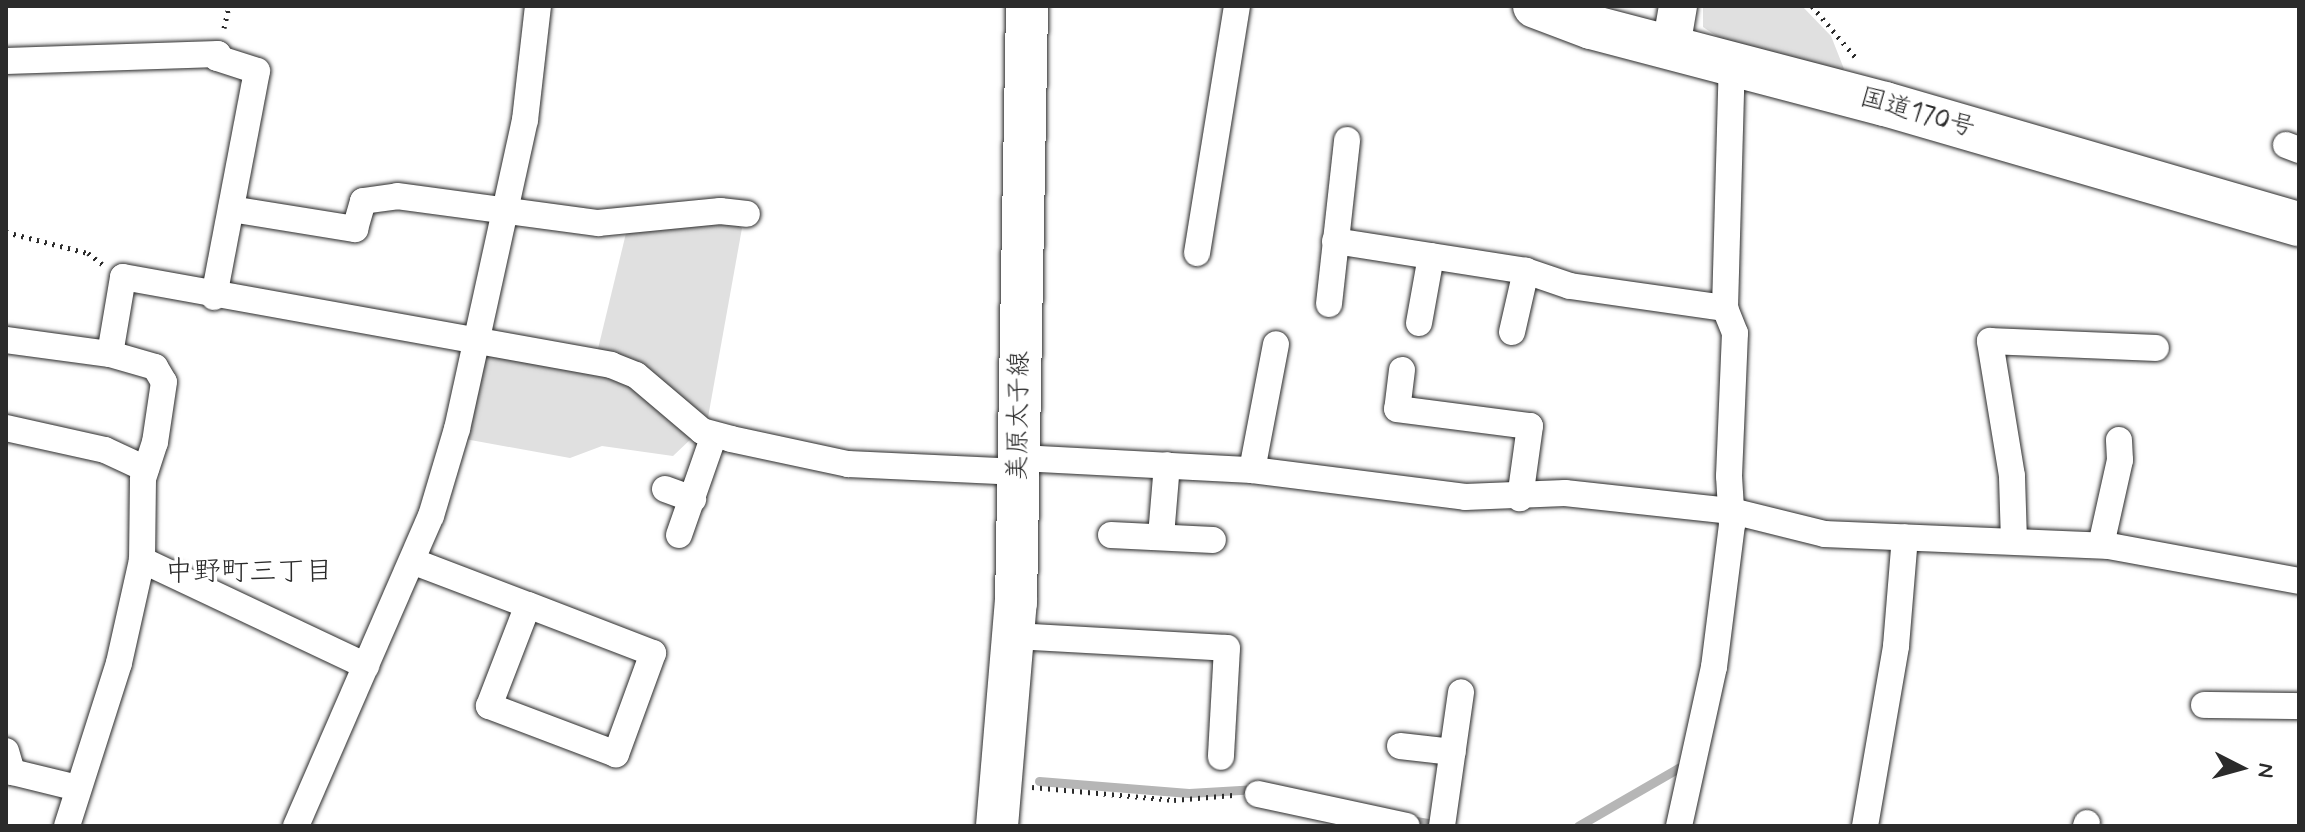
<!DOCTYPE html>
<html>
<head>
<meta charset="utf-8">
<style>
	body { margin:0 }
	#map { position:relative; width:2305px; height:832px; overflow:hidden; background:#fff; font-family:Mynerve,"Klee One",sans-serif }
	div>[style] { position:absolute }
	.green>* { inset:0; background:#e0e0e0 }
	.stream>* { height:9px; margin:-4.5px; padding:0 4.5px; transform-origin:4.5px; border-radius:4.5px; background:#b6b6b6 }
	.path>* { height:5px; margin-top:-2.5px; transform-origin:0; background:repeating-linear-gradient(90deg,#2b2b2b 0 2px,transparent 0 8px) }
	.roads { filter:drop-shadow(0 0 2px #2b2b2b) drop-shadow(0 0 2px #2b2b2b) }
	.street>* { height:26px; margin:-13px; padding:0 13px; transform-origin:13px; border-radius:13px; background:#fff }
	.secondary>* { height:38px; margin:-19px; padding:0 19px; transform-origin:19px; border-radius:19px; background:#fff }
	.primary>* { height:42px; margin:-21px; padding:0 21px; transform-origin:21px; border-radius:21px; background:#fff }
	.highway>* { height:44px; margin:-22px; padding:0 22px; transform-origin:22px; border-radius:22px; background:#fff }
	span { translate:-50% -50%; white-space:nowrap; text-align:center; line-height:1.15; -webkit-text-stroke:7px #fff; paint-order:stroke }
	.street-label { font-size:26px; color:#2b2b2b }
	.neighbourhood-label { font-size:28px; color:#2b2b2b }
	.frame { position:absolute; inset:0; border:8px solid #2b2b2b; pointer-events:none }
	.north { position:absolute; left:2201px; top:728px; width:80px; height:80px; -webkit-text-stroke:6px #fff; paint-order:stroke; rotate:96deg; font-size:22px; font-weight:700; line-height:32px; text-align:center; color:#2b2b2b }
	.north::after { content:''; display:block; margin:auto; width:28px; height:36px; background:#2b2b2b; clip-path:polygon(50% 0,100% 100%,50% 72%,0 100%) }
</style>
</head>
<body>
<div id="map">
	<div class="green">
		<div style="clip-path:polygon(1703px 6px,1802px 6px,1831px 36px,1844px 69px,1833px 77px,1736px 49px,1703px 27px)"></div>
		<div style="clip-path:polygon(730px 219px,742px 228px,707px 423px,597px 353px,628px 225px)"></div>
		<div style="clip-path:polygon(483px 352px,624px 378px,692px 438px,673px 456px,602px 446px,570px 458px,465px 439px)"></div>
	</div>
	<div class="stream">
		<div style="left:1039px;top:781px;width:150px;rotate:4.6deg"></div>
		<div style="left:1189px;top:793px;width:68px;rotate:-3.4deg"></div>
		<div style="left:1409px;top:820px;width:32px;rotate:9deg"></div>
		<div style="left:1578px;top:826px;width:118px;rotate:-30deg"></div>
	</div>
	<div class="path">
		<div style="left:1812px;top:6px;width:70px;rotate:49.7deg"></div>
		<div style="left:224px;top:28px;width:23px;rotate:-77deg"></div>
		<div style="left:6px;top:232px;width:85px;rotate:14.4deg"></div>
		<div style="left:88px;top:253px;width:18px;rotate:38deg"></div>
		<div style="left:1032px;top:787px;width:143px;rotate:5.2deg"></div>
		<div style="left:1174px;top:800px;width:59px;rotate:-4.8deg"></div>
	</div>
	<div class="roads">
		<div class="street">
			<div style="left:6px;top:61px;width:212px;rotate:-1.9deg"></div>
			<div style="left:218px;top:54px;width:4px;rotate:104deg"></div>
			<div style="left:217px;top:58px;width:42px;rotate:18deg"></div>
			<div style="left:257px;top:71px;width:230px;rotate:100.8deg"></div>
			<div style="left:2286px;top:145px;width:14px;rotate:21deg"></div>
			<div style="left:231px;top:209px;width:126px;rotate:9.2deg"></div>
			<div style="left:355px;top:229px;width:29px;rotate:-74deg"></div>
			<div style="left:363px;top:201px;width:34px;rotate:-8deg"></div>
			<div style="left:397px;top:196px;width:203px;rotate:7.7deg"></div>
			<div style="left:598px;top:223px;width:123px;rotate:-5.6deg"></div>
			<div style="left:720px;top:211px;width:27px;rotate:6deg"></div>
			<div style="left:1335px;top:241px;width:193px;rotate:8.9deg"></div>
			<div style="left:1526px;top:271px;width:46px;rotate:18.8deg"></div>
			<div style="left:1570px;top:286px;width:157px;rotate:8.1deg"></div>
			<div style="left:1197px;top:253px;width:250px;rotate:-80.8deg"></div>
			<div style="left:1329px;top:304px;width:165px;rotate:-83.7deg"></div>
			<div style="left:1419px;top:323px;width:68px;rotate:-79.8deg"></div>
			<div style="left:1512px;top:332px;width:63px;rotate:-77.1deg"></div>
			<div style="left:6px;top:340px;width:105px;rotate:7.7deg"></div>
			<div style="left:110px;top:354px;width:47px;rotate:16.1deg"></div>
			<div style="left:155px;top:367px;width:17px;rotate:59deg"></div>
			<div style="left:164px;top:382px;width:61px;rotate:98.5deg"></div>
			<div style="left:155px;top:442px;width:39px;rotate:108deg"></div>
			<div style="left:143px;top:479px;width:81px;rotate:90.7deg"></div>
			<div style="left:142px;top:560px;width:106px;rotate:102.6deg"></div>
			<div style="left:119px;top:663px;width:171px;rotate:107.7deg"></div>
			<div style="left:110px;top:354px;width:78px;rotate:-80.4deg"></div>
			<div style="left:123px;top:277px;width:496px;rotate:10.2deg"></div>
			<div style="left:611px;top:365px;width:27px;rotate:22deg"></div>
			<div style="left:636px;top:375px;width:87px;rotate:40.3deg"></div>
			<div style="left:702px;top:431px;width:30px;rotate:15deg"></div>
			<div style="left:731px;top:439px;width:120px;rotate:12.1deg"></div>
			<div style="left:848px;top:464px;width:172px;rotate:2.7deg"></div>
			<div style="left:1402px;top:370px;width:39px;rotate:97deg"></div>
			<div style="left:1397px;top:409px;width:134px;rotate:7.3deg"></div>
			<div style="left:1530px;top:426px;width:73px;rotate:97.9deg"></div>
			<div style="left:6px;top:428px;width:101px;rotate:12.5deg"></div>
			<div style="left:105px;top:450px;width:45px;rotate:24.9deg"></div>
			<div style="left:1020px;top:458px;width:232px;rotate:3deg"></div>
			<div style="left:1252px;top:470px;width:215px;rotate:7.2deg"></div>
			<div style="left:1465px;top:497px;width:100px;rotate:-2.3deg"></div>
			<div style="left:1565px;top:493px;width:168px;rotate:6.2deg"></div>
			<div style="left:1732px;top:511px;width:96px;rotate:13.9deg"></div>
			<div style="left:1825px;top:534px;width:284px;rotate:2.4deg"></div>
			<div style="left:2109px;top:546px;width:193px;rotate:10.4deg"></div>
			<div style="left:1252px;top:470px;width:128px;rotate:-79.2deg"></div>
			<div style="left:665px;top:489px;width:30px;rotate:20deg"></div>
			<div style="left:679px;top:535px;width:106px;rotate:-70.7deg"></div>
			<div style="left:1111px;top:535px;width:102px;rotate:2.8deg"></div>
			<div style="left:1161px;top:536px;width:71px;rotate:-85.2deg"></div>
			<div style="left:2014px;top:541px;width:65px;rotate:-91.8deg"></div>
			<div style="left:2012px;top:476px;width:137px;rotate:-99.3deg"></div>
			<div style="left:1990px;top:341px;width:166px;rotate:2.4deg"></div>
			<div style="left:2101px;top:545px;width:87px;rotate:-77.4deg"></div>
			<div style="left:2120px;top:460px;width:20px;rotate:-93deg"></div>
			<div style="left:142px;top:560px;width:248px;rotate:25.3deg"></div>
			<div style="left:412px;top:561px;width:124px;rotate:20.8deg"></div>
			<div style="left:528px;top:605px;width:134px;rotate:21deg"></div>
			<div style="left:653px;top:653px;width:108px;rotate:110.1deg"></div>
			<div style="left:616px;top:754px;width:136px;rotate:-159.3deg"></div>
			<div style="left:489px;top:706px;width:108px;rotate:-68.9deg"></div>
			<div style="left:1014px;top:636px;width:213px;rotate:3.2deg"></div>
			<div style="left:1227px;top:648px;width:109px;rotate:93.2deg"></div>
			<div style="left:2204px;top:705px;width:95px;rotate:0.6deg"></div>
			<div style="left:1400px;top:746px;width:53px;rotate:6.5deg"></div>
			<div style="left:6px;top:751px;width:22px;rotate:74deg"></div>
			<div style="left:12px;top:772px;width:67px;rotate:13.8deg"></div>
			<div style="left:1258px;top:794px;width:152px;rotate:12.1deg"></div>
			<div style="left:296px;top:826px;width:338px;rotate:-66.5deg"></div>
			<div style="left:431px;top:516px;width:91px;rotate:-73.4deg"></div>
			<div style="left:457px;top:429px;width:316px;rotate:-77.6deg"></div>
			<div style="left:525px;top:120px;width:115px;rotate:-83.5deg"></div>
			<div style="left:1442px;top:826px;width:135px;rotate:-81.9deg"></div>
			<div style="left:1679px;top:826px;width:163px;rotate:-77.6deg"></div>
			<div style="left:1714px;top:667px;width:143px;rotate:-82.8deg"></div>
			<div style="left:1732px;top:525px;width:49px;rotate:-93.5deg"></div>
			<div style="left:1729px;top:476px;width:143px;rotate:-87.6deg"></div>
			<div style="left:1735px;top:333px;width:27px;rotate:-112deg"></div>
			<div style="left:1725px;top:308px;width:244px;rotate:-88.4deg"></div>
			<div style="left:1865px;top:826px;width:183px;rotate:-80.2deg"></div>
			<div style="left:1896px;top:646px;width:109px;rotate:-85.3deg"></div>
			<div style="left:2086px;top:826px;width:3px;rotate:-72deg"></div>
		</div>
		<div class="secondary">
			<div style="left:1671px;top:47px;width:42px;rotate:-80.3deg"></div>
		</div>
		<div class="primary">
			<div style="left:997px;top:826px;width:225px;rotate:-85.2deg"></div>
			<div style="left:1016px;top:602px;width:596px;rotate:-88.94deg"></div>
		</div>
		<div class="highway">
			<div style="left:1535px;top:6px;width:60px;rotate:20.6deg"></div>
			<div style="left:1591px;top:27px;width:304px;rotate:14.7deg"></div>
			<div style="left:1885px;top:104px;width:431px;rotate:16.2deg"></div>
		</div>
	</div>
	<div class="street-label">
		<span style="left:1917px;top:114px;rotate:16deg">国道170号</span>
		<span style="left:1020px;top:416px;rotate:-89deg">美原太子線</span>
	</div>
	<div class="neighbourhood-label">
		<span style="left:249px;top:573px">中野町三丁目</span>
	</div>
	<div class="frame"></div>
	<div class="north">N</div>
</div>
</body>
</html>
